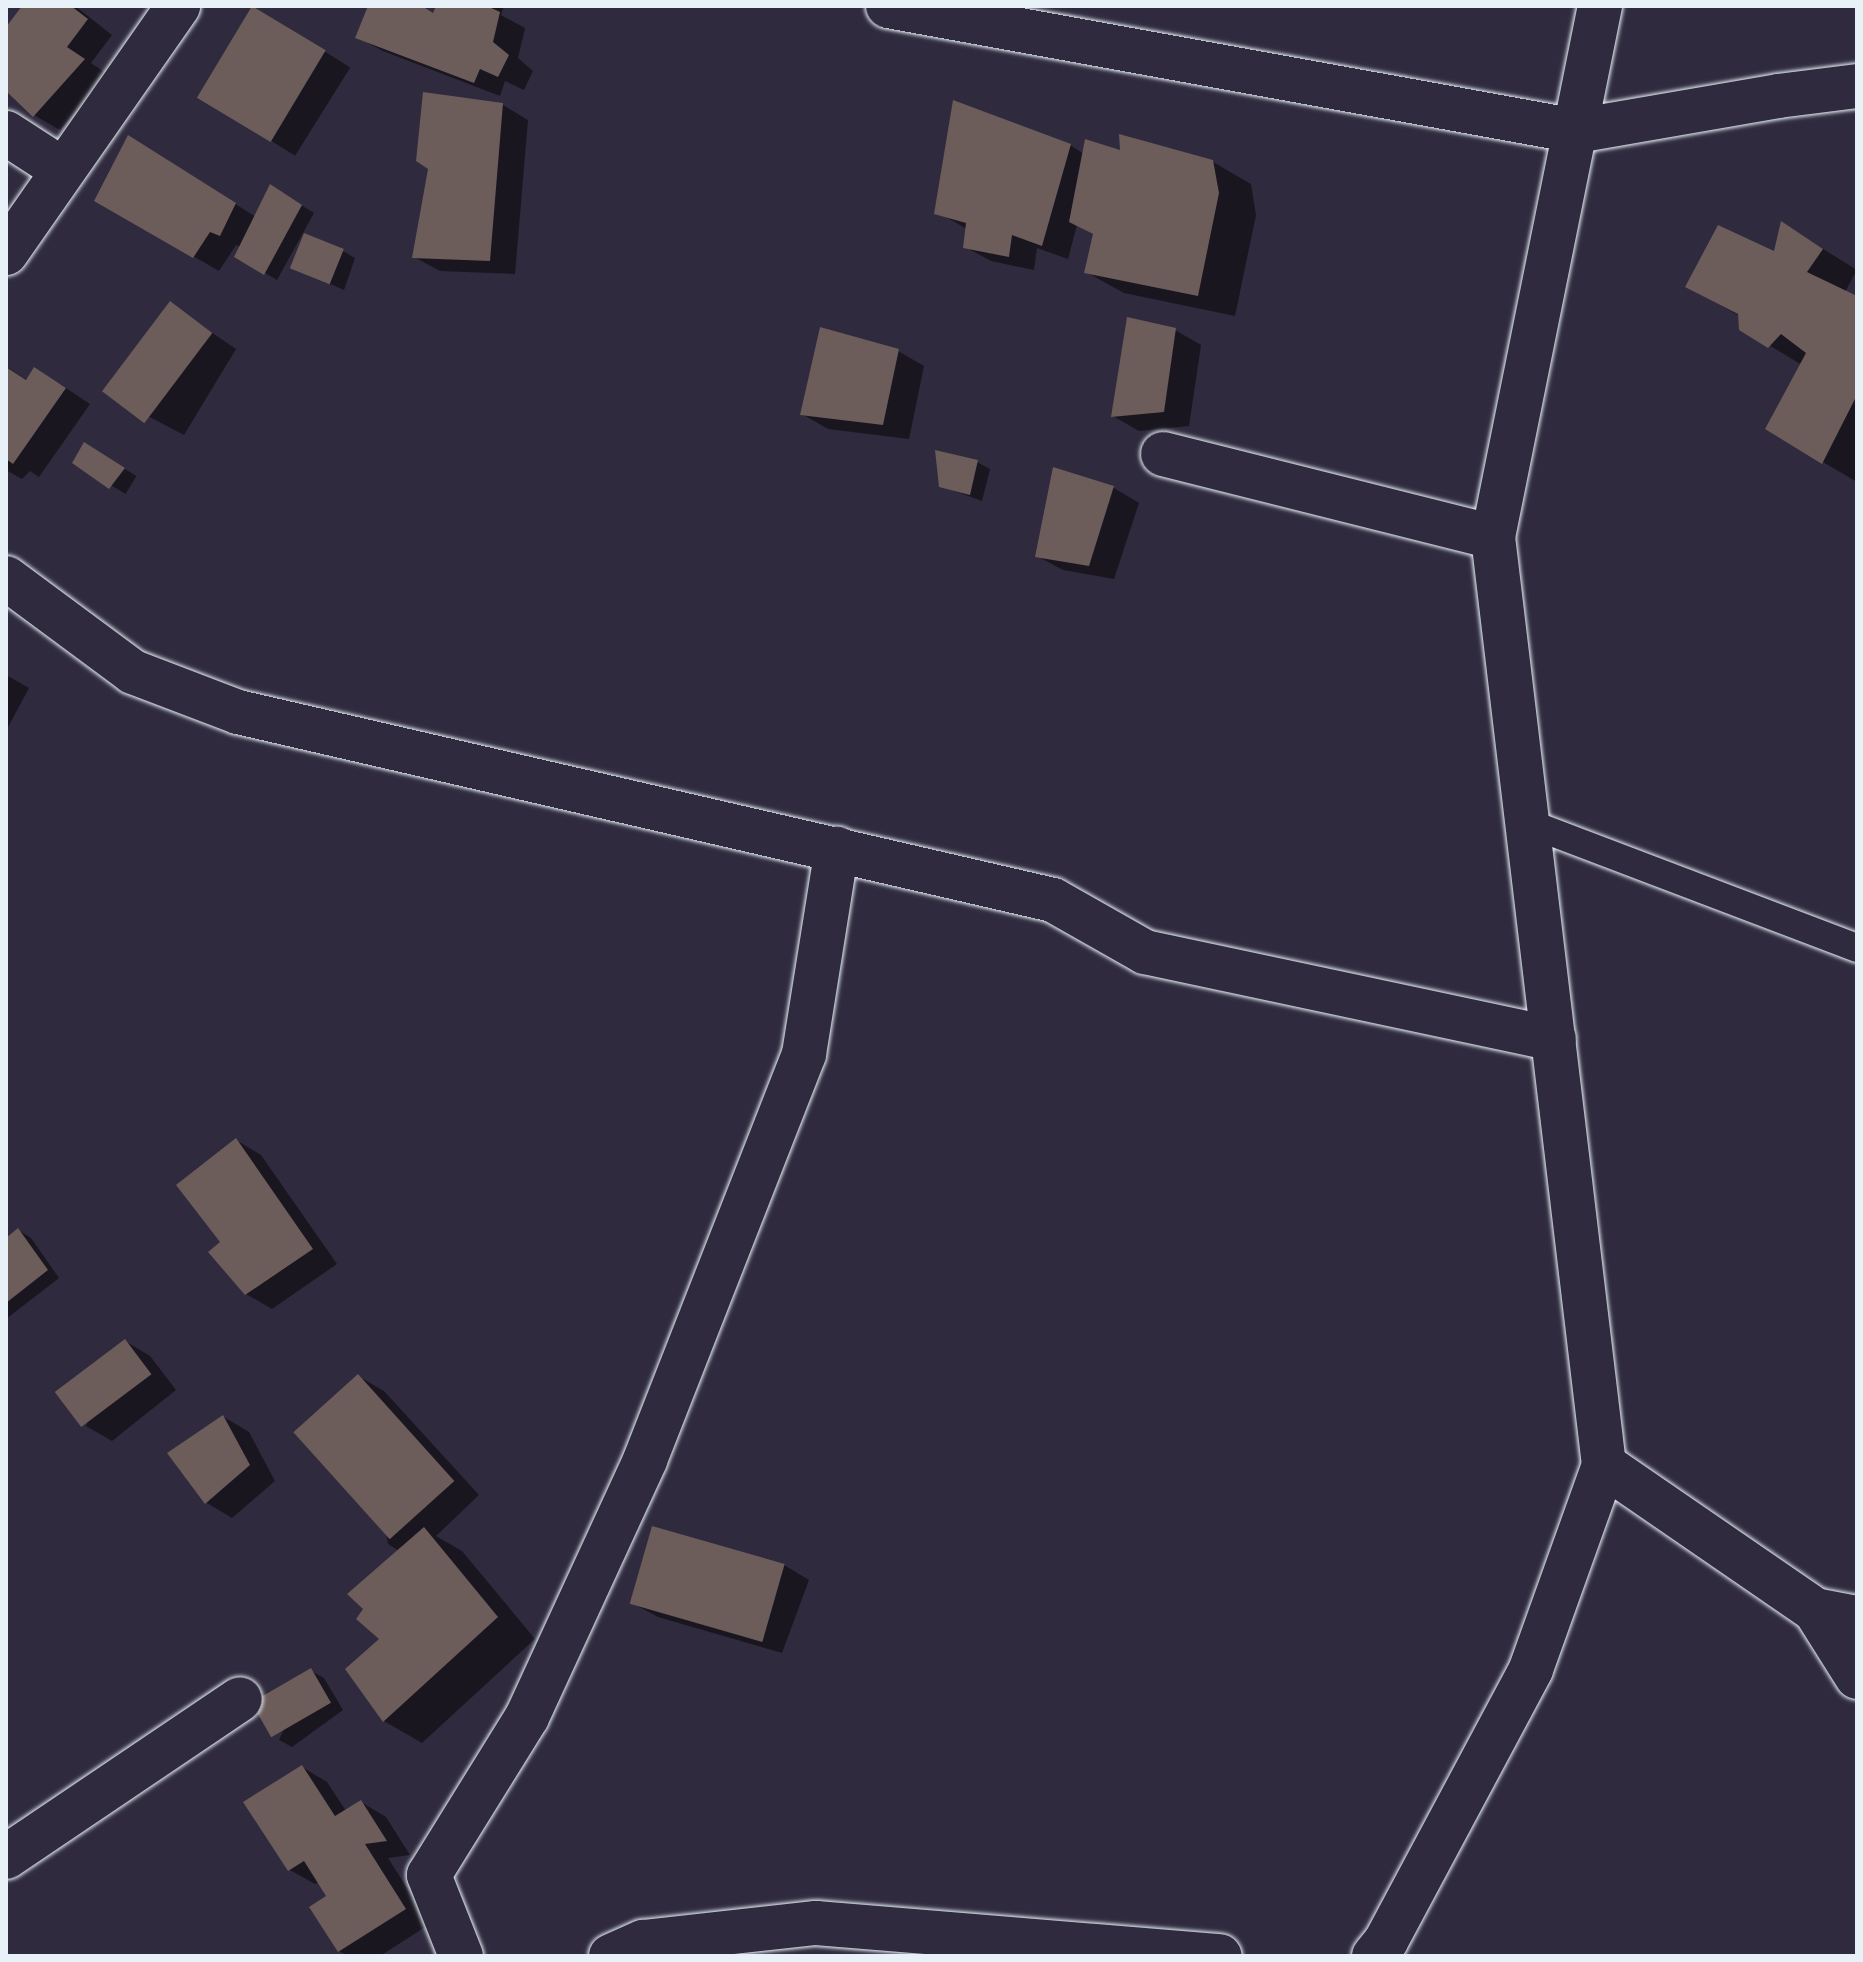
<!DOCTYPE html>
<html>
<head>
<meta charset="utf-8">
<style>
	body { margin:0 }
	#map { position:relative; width:1863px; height:1962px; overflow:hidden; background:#2f2a3d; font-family:Sriracha,sans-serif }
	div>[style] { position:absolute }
	.shadow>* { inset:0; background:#0007; transform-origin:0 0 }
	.building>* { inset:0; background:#6c5c5a; transform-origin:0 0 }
	.roads { filter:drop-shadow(0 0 2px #e8f1f8) drop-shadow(0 0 2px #e8f1f8) }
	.lane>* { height:28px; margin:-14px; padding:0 14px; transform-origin:14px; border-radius:14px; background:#2f2a3d }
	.street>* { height:44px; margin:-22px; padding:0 22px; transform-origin:22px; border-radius:22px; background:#2f2a3d }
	span { translate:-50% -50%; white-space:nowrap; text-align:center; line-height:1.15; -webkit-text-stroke:6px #2f2a3d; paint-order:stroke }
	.frame { position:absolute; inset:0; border:8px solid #e8f1f8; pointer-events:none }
</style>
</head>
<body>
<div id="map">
	<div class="shadow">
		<div style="clip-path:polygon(23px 6px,75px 6px,112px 35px,91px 63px,109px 75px,60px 130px,34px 115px,6px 88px,6px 29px)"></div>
		<div style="clip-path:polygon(370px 6px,421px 6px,434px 15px,438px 6px,504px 6px,501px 15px,525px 28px,518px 58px,533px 71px,524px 90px,505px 81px,500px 96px,383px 51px,357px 37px)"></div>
		<div style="left:279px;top:23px;width:84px;height:104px;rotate:32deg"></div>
		<div style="clip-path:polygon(503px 105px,528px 120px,515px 274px,440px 271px,414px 257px)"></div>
		<div style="clip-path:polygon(1070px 145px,1084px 154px,1122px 153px,1213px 162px,1251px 184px,1256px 215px,1235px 316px,1124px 293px,1086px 272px,1094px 235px,1077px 225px,1068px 259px,1037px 248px,1034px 270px,991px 261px,965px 247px,967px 229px,937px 212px)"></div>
		<div style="clip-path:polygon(154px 153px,256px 217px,282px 193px,314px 213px,277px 280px,237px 256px,241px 247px,236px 245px,219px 271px,96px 200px)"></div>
		<div style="clip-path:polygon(1783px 224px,1857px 270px,1845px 292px,1857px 298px,1857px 482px,1823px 462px,1802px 365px,1741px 328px,1740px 316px,1688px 287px,1775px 254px)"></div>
		<div style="clip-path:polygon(343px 251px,355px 258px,344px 290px,294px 268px)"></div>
		<div style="clip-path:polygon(170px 304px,236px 349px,184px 435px,142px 413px)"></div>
		<div style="clip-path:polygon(1175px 330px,1201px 345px,1189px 426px,1139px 431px,1113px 416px)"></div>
		<div style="clip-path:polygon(898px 351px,924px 366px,909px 439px,828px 429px,802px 414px)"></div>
		<div style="clip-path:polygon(6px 366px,28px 381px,60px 384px,90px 404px,39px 477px,30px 471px,22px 479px,6px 470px)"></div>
		<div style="left:85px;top:445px;width:60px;height:21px;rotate:31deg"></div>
		<div style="clip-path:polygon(977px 462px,990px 469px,982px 501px,941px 486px)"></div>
		<div style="clip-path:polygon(1055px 470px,1114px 488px,1139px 503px,1114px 579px,1063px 570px,1037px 556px)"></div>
		<div style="clip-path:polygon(6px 675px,29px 688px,6px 731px)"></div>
		<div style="clip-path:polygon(236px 1140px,261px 1155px,337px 1264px,272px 1309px,246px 1294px,222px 1243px)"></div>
		<div style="clip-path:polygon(18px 1230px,31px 1238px,59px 1278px,6px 1319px,6px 1240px)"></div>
		<div style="clip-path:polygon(125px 1341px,150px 1356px,176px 1390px,112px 1441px,86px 1426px)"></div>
		<div style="clip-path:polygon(358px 1376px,384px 1391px,479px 1495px,436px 1536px,462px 1551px,535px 1639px,422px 1743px,384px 1721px,348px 1670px,382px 1639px,399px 1551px,388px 1544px)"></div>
		<div style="clip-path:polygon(224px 1417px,249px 1432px,275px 1481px,232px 1518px,207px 1503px,170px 1454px)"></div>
		<div style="clip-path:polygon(784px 1565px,809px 1580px,782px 1653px,658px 1617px,632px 1603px)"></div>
		<div style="clip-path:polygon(311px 1671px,324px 1678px,343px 1710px,292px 1747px,279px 1740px)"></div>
		<div style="clip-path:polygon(302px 1767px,327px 1782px,346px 1811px,361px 1802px,386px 1817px,410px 1855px,388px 1858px,430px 1924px,380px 1956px,348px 1956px,339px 1951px,329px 1896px,319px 1882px,315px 1884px,290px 1870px)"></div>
	</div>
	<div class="building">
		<div style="clip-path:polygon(22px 6px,71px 6px,88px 19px,67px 47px,85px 59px,33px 117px,6px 91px,6px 27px)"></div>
		<div style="left:252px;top:6px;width:86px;height:107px;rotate:31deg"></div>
		<div style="clip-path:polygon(368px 6px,422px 6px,433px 13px,436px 6px,487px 6px,500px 12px,493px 42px,509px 55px,498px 77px,480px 69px,474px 83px,355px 38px)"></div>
		<div style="clip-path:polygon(423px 92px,503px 103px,490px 261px,412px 258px,428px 169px,416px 161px)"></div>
		<div style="clip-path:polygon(953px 100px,1071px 144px,1042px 246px,1012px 235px,1009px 257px,963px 248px,966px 223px,934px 214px)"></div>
		<div style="clip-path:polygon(1119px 134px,1213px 160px,1219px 193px,1198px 296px,1084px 273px,1093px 234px,1069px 222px,1085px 139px,1120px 150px)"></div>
		<div style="clip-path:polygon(128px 135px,236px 203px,220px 236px,210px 232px,193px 258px,94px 201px)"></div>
		<div style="clip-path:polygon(270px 184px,302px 205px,264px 275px,234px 257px)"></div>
		<div style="clip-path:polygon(1781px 221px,1823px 249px,1807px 272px,1857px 296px,1857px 395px,1822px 464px,1765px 429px,1806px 353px,1781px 334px,1768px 348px,1739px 330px,1738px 314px,1685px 287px,1718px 225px,1774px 251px)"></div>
		<div style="left:304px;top:233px;width:43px;height:38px;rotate:22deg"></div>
		<div style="left:170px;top:301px;width:53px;height:113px;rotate:37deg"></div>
		<div style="clip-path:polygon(1127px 317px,1176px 328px,1164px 412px,1111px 417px)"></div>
		<div style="clip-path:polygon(820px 327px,899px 349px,883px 425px,800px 415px)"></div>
		<div style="clip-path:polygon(6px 367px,26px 380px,34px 367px,66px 388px,13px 464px,6px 459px)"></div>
		<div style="clip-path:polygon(84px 442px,125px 468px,109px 489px,72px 463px)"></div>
		<div style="clip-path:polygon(935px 450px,978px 460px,970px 495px,939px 487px)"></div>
		<div style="clip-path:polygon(1053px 467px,1114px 486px,1089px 566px,1035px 557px)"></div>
		<div style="clip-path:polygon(236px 1138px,313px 1249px,245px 1295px,208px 1252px,220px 1242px,176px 1185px)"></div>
		<div style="clip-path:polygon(18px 1228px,48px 1270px,6px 1303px,6px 1238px)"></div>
		<div style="left:125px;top:1339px;width:44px;height:88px;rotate:53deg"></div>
		<div style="left:358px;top:1374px;width:144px;height:87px;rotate:48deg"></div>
		<div style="clip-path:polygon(223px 1415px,250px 1465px,205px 1504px,167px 1453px)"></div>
		<div style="left:652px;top:1526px;width:138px;height:81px;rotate:16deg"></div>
		<div style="clip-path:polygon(424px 1527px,498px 1617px,383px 1722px,345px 1669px,379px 1639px,356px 1619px,363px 1609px,347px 1594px)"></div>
		<div style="left:311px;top:1668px;width:40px;height:69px;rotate:60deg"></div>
		<div style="clip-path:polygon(302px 1765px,335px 1816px,361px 1800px,387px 1841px,365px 1844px,406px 1909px,338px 1952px,309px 1907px,326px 1896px,304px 1861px,288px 1871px,243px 1802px)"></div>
	</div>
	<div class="roads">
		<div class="lane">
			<div style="left:1528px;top:823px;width:352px;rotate:20.8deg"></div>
		</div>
		<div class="street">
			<div style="left:888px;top:6px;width:699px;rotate:10.3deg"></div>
			<div style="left:1576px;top:131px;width:205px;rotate:-9.8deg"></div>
			<div style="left:1778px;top:96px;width:80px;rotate:-7.2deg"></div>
			<div style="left:6px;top:133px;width:68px;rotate:33deg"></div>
			<div style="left:6px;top:253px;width:301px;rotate:-55.1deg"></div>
			<div style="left:1163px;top:454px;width:340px;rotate:14.1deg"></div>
			<div style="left:6px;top:578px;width:158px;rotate:36.5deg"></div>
			<div style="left:133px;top:672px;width:112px;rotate:20.9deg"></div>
			<div style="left:238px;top:712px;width:836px;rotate:12.99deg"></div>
			<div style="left:1053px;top:900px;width:106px;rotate:29.5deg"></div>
			<div style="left:1145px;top:952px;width:418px;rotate:12deg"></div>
			<div style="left:1604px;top:1465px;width:256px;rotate:34.5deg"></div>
			<div style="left:1815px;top:1610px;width:43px;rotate:10.8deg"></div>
			<div style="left:1815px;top:1610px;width:79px;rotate:57.9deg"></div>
			<div style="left:6px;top:1857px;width:282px;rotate:-34deg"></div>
			<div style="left:461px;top:1956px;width:87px;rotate:-111.6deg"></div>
			<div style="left:429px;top:1875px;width:186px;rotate:-58.2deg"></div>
			<div style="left:527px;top:1717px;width:283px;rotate:-65.3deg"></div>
			<div style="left:645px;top:1460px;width:436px;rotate:-68.6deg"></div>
			<div style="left:804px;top:1054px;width:208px;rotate:-80.9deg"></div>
			<div style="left:611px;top:1956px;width:35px;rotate:-24deg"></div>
			<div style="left:643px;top:1942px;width:174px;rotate:-6.3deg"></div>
			<div style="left:816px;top:1923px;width:405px;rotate:4.7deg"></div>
			<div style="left:1374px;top:1956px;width:19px;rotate:-51deg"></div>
			<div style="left:1386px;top:1941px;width:308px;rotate:-61.9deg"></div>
			<div style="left:1531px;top:1669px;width:217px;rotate:-70.3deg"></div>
			<div style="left:1604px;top:1465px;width:935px;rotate:-96.82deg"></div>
			<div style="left:1493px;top:537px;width:542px;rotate:-78.61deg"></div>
		</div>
	</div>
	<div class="frame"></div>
</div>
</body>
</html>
